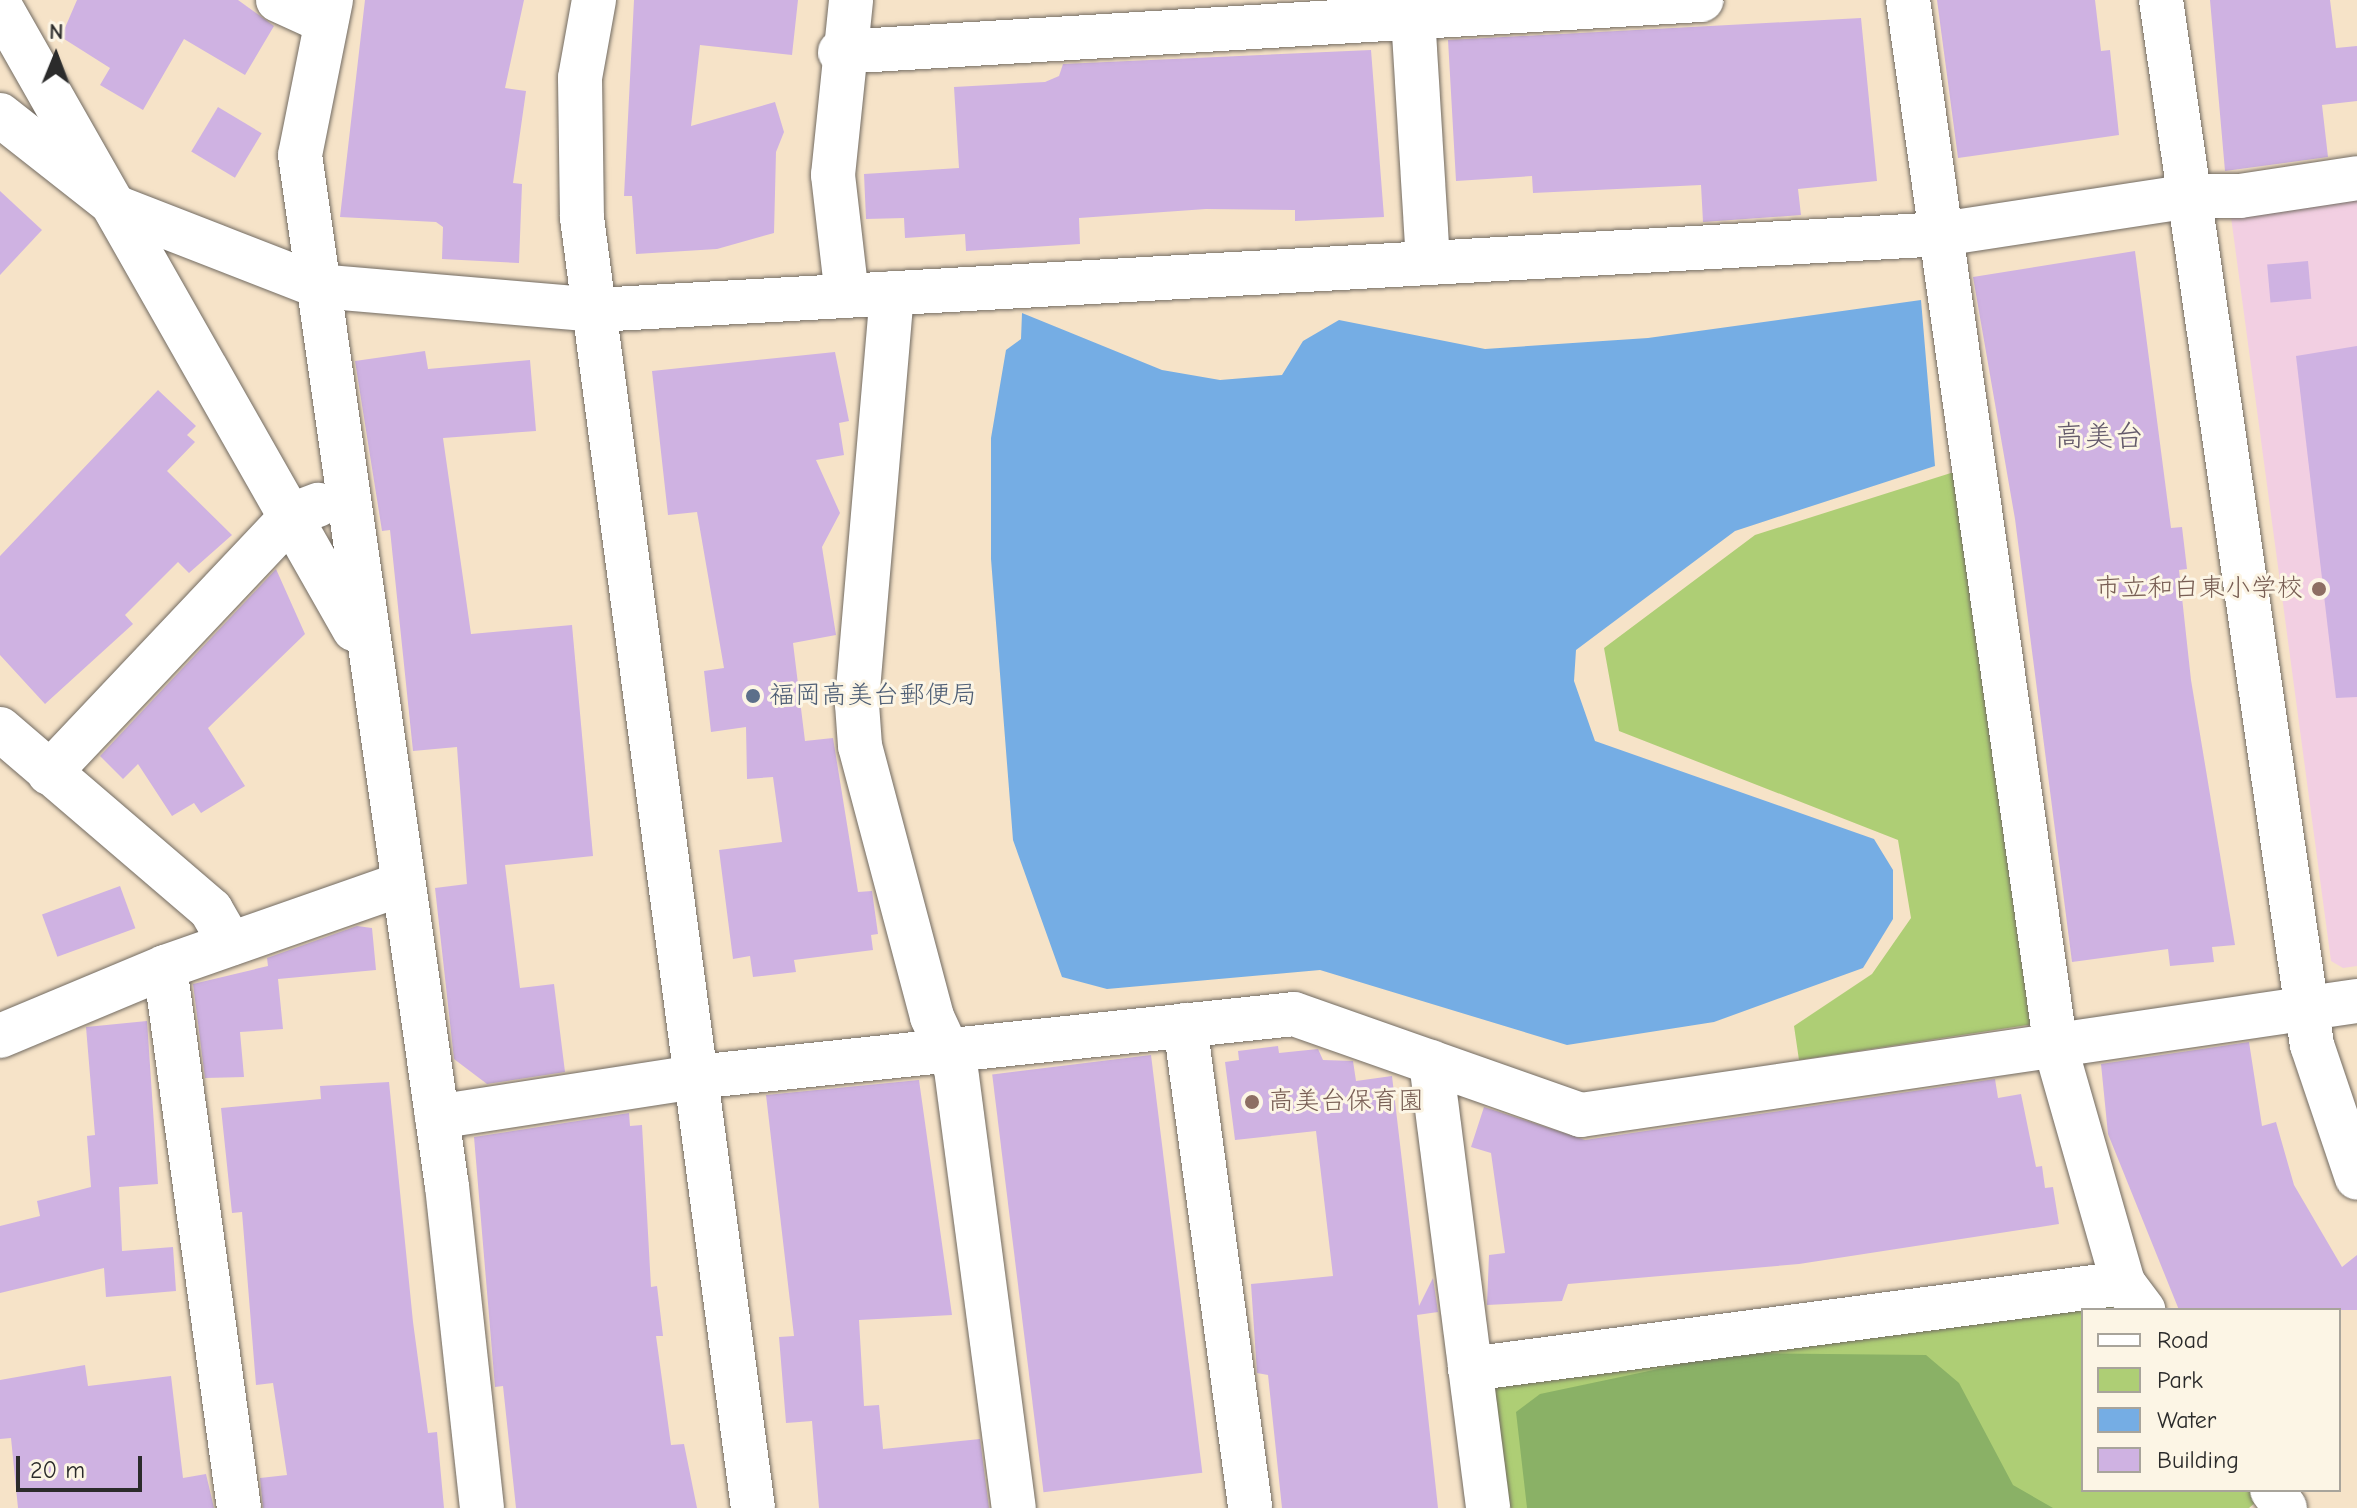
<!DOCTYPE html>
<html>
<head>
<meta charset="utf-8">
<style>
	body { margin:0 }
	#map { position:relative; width:2357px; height:1508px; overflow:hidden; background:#f6e3c8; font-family:"Comic Neue","Klee One",sans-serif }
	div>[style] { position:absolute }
	.built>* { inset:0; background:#f2cfe2 }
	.green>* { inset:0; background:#aece75 }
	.forest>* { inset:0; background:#8ab166 }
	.water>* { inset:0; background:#75ade4 }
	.building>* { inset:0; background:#cfb2e2; transform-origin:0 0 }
	.roads { filter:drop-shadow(0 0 2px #726b62) drop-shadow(0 0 2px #726b62) }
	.minor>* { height:44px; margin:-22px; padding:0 22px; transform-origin:22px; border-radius:22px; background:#fff }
	.tertiary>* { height:44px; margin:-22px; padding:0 22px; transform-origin:22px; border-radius:22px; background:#fff }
	.dots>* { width:22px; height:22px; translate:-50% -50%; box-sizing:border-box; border:4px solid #fcf5e5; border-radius:50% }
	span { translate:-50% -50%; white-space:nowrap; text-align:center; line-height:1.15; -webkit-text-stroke:6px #fcf5e5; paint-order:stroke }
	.education-label { font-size:26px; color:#785e54 }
	.right { translate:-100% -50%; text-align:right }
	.left { translate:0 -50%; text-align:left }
	.service-label { font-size:26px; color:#4e5e75 }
	.quarter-label { font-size:30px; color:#645a6b }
	.legend { position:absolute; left:2081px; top:1308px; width:260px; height:184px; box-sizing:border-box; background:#fcf5e5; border:2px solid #a8a49b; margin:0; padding:10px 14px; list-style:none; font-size:24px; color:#2b2b2b }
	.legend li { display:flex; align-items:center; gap:16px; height:40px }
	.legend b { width:40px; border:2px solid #a8a49b }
	.north { position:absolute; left:16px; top:16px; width:80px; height:80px; -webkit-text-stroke:6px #fcf5e5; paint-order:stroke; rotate:1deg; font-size:22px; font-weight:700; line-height:32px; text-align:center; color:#2b2b2b }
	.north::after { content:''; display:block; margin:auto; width:28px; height:36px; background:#2b2b2b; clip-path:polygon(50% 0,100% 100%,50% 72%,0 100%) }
	.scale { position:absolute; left:16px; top:1456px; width:126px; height:36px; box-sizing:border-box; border:4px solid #2b2b2b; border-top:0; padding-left:10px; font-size:24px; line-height:28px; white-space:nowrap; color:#2b2b2b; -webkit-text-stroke:6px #fcf5e5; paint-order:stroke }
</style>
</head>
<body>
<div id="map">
	<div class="built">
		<div style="clip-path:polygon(2357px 198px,2357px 966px,2343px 968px,2331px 961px,2231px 217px)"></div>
	</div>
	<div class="green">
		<div style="clip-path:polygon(1954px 472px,2034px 1024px,1799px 1060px,1794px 1026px,1872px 974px,1911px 918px,1898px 840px,1619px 731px,1604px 648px,1755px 535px)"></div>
		<div style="clip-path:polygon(2117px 1304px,2121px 1310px,2083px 1310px,2083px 1490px,2250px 1490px,2257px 1501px,2249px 1508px,1510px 1508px,1494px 1384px)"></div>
	</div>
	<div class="forest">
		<div style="clip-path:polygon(1734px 1353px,1926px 1355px,1959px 1383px,2013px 1485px,2053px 1508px,1527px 1508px,1516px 1412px,1540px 1394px)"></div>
	</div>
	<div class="water">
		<div style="clip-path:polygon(1921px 300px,1935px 466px,1735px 531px,1576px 650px,1574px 681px,1595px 741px,1874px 839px,1893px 870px,1893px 919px,1863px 968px,1714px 1022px,1567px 1045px,1320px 970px,1107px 989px,1062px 977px,1013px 840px,991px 559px,991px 438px,1006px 350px,1021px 339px,1022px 313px,1162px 370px,1220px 380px,1282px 375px,1303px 341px,1339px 320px,1485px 349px,1648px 338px)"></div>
	</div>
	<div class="building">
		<div style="clip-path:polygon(77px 0,238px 0,274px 26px,245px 75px,184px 39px,143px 110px,100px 85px,110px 68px,61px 37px)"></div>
		<div style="clip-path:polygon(365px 0,524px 0,505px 88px,526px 91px,513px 183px,522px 184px,519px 263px,442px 259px,443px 227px,436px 222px,340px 217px)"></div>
		<div style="clip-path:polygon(634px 0,798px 0,792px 55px,700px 45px,691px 126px,775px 102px,784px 132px,776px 152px,774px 233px,717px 249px,636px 254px,632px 196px,624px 196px)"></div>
		<div style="clip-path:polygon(1937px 0,2095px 0,2101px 51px,2110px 50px,2119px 135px,1958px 158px)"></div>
		<div style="clip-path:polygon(2210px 0,2330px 0,2336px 48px,2357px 46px,2357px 101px,2322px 105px,2328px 157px,2225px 171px)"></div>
		<div style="clip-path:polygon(1861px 18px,1877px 181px,1798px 189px,1801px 215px,1703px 222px,1701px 185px,1533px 193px,1532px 176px,1456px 181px,1448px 40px)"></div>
		<div style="clip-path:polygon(1371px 50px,1384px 217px,1295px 221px,1295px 210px,1206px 209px,1079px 218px,1080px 244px,966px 251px,965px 234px,905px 238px,904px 218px,866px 219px,864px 174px,959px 168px,954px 87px,1045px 82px,1059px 76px,1063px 64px)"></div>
		<div style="left:218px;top:107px;width:51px;height:52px;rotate:31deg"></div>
		<div style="clip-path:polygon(0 191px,42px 230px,0 275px)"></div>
		<div style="clip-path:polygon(2135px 251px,2171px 528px,2182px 527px,2187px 569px,2179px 570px,2191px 680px,2235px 945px,2212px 947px,2214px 962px,2170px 966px,2168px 949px,2072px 962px,2015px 519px,1973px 277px)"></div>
		<div style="left:2308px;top:261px;width:38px;height:41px;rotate:85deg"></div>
		<div style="clip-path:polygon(2357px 346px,2357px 697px,2336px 698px,2296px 356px)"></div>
		<div style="clip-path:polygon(425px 351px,428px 369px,530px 360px,536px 431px,443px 438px,471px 634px,572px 625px,593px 856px,505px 865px,520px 988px,554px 984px,565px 1072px,487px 1084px,454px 1059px,435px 888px,467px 884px,457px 747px,413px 751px,390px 530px,382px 531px,355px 361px)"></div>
		<div style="clip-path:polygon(835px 352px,849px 421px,839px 423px,844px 455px,816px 460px,840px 513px,822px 547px,836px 635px,793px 643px,805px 741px,833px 738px,858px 892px,872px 891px,878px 934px,871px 935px,873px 950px,794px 960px,796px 972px,753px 977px,750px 956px,733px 959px,719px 850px,782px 842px,773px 777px,747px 779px,746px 727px,711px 732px,704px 671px,724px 668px,697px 512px,668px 515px,652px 371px)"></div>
		<div style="clip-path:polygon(158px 390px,196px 426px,187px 435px,195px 442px,167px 471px,232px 535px,189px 573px,178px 562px,125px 615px,133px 624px,45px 704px,0 655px,0 556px)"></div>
		<div style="clip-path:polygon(276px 569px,305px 634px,208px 728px,245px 786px,201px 813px,194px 803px,172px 816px,138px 764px,123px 779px,100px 756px)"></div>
		<div style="left:120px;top:886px;width:45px;height:83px;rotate:70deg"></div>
		<div style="clip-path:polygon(357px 926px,372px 928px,376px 970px,278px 979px,283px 1029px,240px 1032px,244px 1077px,205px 1078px,193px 984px,268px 966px,267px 958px)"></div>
		<div style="clip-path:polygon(147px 1021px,158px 1184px,119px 1187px,122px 1251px,173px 1247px,176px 1291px,106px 1297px,104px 1268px,0 1293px,0 1226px,40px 1216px,37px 1201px,91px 1187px,87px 1136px,95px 1135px,86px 1027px)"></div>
		<div style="clip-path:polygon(2249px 1042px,2262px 1126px,2276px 1122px,2294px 1185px,2342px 1267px,2357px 1255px,2357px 1310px,2179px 1310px,2108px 1134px,2101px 1064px)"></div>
		<div style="clip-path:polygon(1278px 1046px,1279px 1053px,1318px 1049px,1323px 1060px,1353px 1061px,1356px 1081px,1392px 1076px,1419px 1306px,1433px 1278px,1438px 1312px,1417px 1315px,1438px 1508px,1282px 1508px,1268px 1375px,1257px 1373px,1251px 1284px,1333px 1276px,1316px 1131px,1235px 1140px,1225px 1062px,1239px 1060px,1238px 1051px)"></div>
		<div style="left:1151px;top:1055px;width:421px;height:160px;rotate:83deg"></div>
		<div style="clip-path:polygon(1995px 1079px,1998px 1098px,2021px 1094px,2036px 1167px,2042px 1166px,2045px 1188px,2053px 1187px,2059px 1224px,1799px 1264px,1568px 1284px,1562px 1301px,1487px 1305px,1489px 1255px,1505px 1253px,1491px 1153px,1471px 1147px,1484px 1107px,1585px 1140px)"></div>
		<div style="clip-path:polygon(919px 1080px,952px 1315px,859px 1320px,864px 1406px,879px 1405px,883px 1449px,980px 1439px,989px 1508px,819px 1508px,812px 1421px,786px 1423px,779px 1337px,794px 1336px,766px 1095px)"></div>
		<div style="clip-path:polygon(389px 1082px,413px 1322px,428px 1433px,437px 1432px,444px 1508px,263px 1508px,260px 1478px,287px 1475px,273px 1383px,256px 1385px,242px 1212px,232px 1213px,221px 1108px,321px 1099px,320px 1086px)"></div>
		<div style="clip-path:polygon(629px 1113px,630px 1126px,642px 1125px,651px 1287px,657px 1286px,663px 1336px,656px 1336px,671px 1445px,684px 1444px,697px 1508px,516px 1508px,503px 1386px,495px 1387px,474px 1137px)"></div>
		<div style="clip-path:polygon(85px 1365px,88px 1386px,171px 1376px,183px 1478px,206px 1474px,214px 1508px,18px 1508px,11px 1438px,0 1439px,0 1380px)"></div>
	</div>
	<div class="roads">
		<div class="minor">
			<div style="left:278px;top:0;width:53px;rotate:24.6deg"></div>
			<div style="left:331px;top:0;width:158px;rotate:101.3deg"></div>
			<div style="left:300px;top:155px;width:1041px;rotate:81.89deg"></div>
			<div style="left:447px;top:1186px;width:324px;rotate:83.8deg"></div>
			<div style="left:1412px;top:0;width:262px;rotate:86.5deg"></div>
			<div style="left:1908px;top:0;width:1059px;rotate:81.97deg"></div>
			<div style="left:2056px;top:1049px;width:243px;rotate:74deg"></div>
			<div style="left:2123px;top:1283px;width:34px;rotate:53deg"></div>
			<div style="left:0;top:6px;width:717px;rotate:60.39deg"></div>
			<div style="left:840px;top:52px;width:863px;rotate:-3.46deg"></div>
			<div style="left:2190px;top:196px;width:50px"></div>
			<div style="left:2240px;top:196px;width:118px;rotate:-8.7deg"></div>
			<div style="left:892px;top:293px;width:412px;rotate:94.9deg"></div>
			<div style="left:857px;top:704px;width:42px;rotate:85.9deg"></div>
			<div style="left:860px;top:746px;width:280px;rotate:75.1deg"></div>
			<div style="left:932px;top:1017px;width:57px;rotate:65.2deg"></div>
			<div style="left:956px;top:1069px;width:443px;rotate:82.5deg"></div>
			<div style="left:847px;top:296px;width:122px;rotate:-96.6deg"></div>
			<div style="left:833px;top:175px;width:176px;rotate:-84.1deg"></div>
			<div style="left:0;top:729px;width:278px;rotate:40.6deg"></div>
			<div style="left:211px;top:910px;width:39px;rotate:60deg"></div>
			<div style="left:49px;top:773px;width:357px;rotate:-46.6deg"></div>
			<div style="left:294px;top:514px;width:26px;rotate:-21deg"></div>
			<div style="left:165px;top:967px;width:546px;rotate:82.21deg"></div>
			<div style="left:1185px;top:1025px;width:487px;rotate:82.3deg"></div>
			<div style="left:0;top:1036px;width:179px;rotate:-22.7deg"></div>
			<div style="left:165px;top:967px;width:251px;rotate:-19.3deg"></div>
			<div style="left:437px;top:1117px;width:262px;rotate:-8.8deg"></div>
			<div style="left:696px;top:1077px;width:601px;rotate:-6.01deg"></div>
			<div style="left:1294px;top:1014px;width:304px;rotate:19.4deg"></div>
			<div style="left:1581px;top:1115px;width:784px;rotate:-8.36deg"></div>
			<div style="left:1470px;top:1369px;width:659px;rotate:-7.5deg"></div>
			<div style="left:2272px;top:1490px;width:22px;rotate:54deg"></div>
		</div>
		<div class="tertiary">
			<div style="left:594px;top:0;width:79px;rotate:100.2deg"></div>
			<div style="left:580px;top:78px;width:140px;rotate:89.2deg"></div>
			<div style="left:582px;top:218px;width:1301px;rotate:82.45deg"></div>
			<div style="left:2161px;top:0;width:1056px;rotate:81.78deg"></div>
			<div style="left:2312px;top:1045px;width:140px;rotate:71.3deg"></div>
			<div style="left:0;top:115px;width:150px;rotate:38.2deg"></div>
			<div style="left:118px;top:208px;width:215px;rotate:21.3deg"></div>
			<div style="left:318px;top:286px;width:279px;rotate:4.9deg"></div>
			<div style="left:596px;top:310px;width:1348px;rotate:-3.23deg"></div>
			<div style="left:1942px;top:234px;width:251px;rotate:-8.7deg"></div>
			<div style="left:1431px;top:1062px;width:450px;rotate:82.7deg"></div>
		</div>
	</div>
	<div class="dots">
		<div style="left:2319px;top:589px;background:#8d6e63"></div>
		<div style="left:753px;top:696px;background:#5c6f8a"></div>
		<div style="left:1252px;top:1102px;background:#8d6e63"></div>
	</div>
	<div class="education-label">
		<span class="right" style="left:2303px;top:589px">市立和白東小学校</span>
		<span class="left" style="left:1268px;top:1102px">高美台保育園</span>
	</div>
	<div class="service-label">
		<span class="left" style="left:769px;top:696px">福岡高美台郵便局</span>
	</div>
	<div class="quarter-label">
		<span style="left:2099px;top:437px">高美台</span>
	</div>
	<ul class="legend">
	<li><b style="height:10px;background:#fff"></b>Road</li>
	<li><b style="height:22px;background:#aece75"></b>Park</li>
	<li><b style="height:22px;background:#75ade4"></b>Water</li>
	<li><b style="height:22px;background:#cfb2e2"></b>Building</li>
	</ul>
	<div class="north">N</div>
	<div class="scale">20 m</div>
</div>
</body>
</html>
